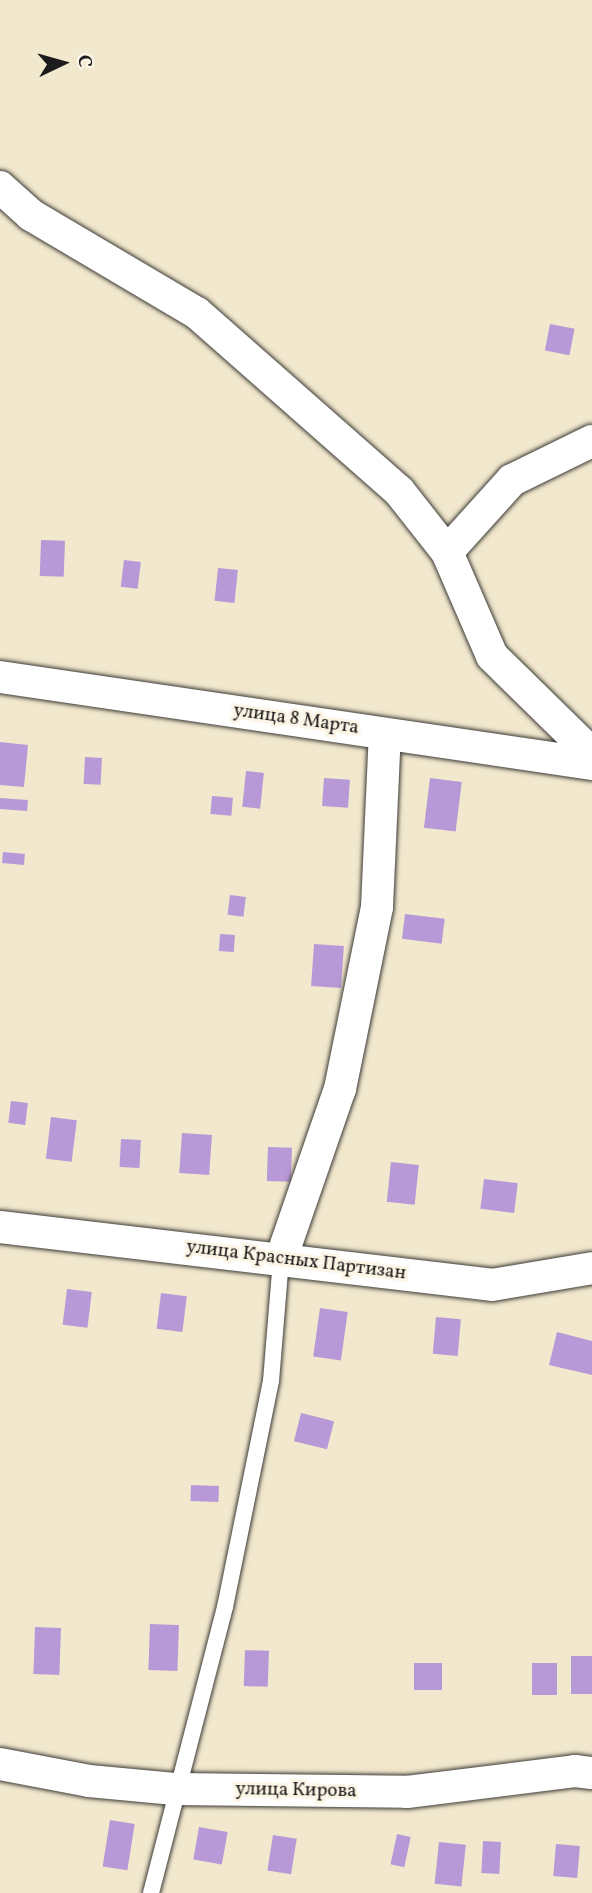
<!DOCTYPE html>
<html>
<head>
<meta charset="utf-8">
<style>
	body { margin:0 }
	#map { position:relative; width:592px; height:1893px; overflow:hidden; background:#f2e8cd; font-family:Vollkorn,serif }
	div>[style] { position:absolute }
	.building>* { inset:0; background:#b899d7; transform-origin:0 0 }
	.roads { filter:drop-shadow(0 0 2px #3c3b37) drop-shadow(0 0 2px #3c3b37) }
	.service>* { height:16px; margin:-8px; padding:0 8px; transform-origin:8px; border-radius:8px; background:#fff }
	.minor>* { height:32px; margin:-16px; padding:0 16px; transform-origin:16px; border-radius:16px; background:#fff }
	span { translate:-50% -50%; white-space:nowrap; text-align:center; line-height:1.15; -webkit-text-stroke:6px #fcf5e5; paint-order:stroke }
	.street-label { font-size:19px; color:#1c1c1c }
	.north { position:absolute; left:28px; top:28px; width:70px; height:70px; -webkit-text-stroke:5px #fcf5e5; paint-order:stroke; rotate:85deg; font-size:19px; font-weight:700; line-height:28px; text-align:center; color:#1c1c1c }
	.north::after { content:''; display:block; margin:auto; width:24px; height:32px; background:#1c1c1c; clip-path:polygon(50% 0,100% 100%,50% 72%,0 100%) }
</style>
</head>
<body>
<div id="map">
	<div class="building">
		<div style="left:550px;top:324px;width:25px;height:27px;rotate:11deg"></div>
		<div style="left:41px;top:540px;width:24px;height:36px;rotate:2deg"></div>
		<div style="left:124px;top:560px;width:17px;height:27px;rotate:7deg"></div>
		<div style="left:218px;top:568px;width:20px;height:33px;rotate:6deg"></div>
		<div style="clip-path:polygon(0 742px,28px 745px,24px 787px,0 785px)"></div>
		<div style="left:85px;top:757px;width:17px;height:27px;rotate:3deg"></div>
		<div style="left:246px;top:771px;width:18px;height:36px;rotate:6deg"></div>
		<div style="left:324px;top:778px;width:26px;height:28px;rotate:4deg"></div>
		<div style="left:430px;top:778px;width:32px;height:50px;rotate:7deg"></div>
		<div style="left:212px;top:796px;width:21px;height:18px;rotate:5deg"></div>
		<div style="left:0;top:798px;width:28px;height:11px;rotate:4deg"></div>
		<div style="left:3px;top:852px;width:22px;height:11px;rotate:5deg"></div>
		<div style="left:230px;top:895px;width:16px;height:20px;rotate:7deg"></div>
		<div style="left:405px;top:914px;width:40px;height:25px;rotate:7deg"></div>
		<div style="left:220px;top:934px;width:15px;height:17px;rotate:4deg"></div>
		<div style="left:314px;top:944px;width:30px;height:42px;rotate:4deg"></div>
		<div style="left:11px;top:1101px;width:17px;height:22px;rotate:7deg"></div>
		<div style="left:51px;top:1117px;width:26px;height:42px;rotate:7deg"></div>
		<div style="left:182px;top:1133px;width:30px;height:40px;rotate:4deg"></div>
		<div style="left:121px;top:1139px;width:20px;height:28px;rotate:3deg"></div>
		<div style="left:268px;top:1147px;width:24px;height:34px;rotate:2deg"></div>
		<div style="left:391px;top:1162px;width:28px;height:40px;rotate:6deg"></div>
		<div style="left:484px;top:1179px;width:34px;height:30px;rotate:7deg"></div>
		<div style="left:67px;top:1289px;width:25px;height:36px;rotate:7deg"></div>
		<div style="left:161px;top:1293px;width:26px;height:36px;rotate:7deg"></div>
		<div style="left:320px;top:1308px;width:28px;height:49px;rotate:8deg"></div>
		<div style="left:436px;top:1317px;width:25px;height:37px;rotate:5deg"></div>
		<div style="clip-path:polygon(557px 1332px,592px 1341px,592px 1375px,549px 1365px)"></div>
		<div style="left:301px;top:1413px;width:34px;height:29px;rotate:14deg"></div>
		<div style="left:191px;top:1485px;width:28px;height:16px;rotate:2deg"></div>
		<div style="left:150px;top:1624px;width:29px;height:46px;rotate:2deg"></div>
		<div style="left:35px;top:1627px;width:26px;height:47px;rotate:2deg"></div>
		<div style="left:245px;top:1650px;width:24px;height:36px;rotate:2deg"></div>
		<div style="left:571px;top:1656px;width:21px;height:38px"></div>
		<div style="left:414px;top:1663px;width:28px;height:27px"></div>
		<div style="left:532px;top:1663px;width:25px;height:32px"></div>
		<div style="left:110px;top:1820px;width:25px;height:47px;rotate:9deg"></div>
		<div style="left:199px;top:1827px;width:29px;height:33px;rotate:10deg"></div>
		<div style="left:397px;top:1834px;width:14px;height:31px;rotate:12deg"></div>
		<div style="left:273px;top:1835px;width:24px;height:36px;rotate:9deg"></div>
		<div style="left:483px;top:1841px;width:18px;height:32px;rotate:3deg"></div>
		<div style="left:439px;top:1842px;width:27px;height:42px;rotate:6deg"></div>
		<div style="left:556px;top:1844px;width:24px;height:32px;rotate:5deg"></div>
	</div>
	<div class="roads">
		<div class="service">
			<div style="left:151px;top:1893px;width:295px;rotate:-75.5deg"></div>
			<div style="left:225px;top:1607px;width:231px;rotate:-78.5deg"></div>
			<div style="left:271px;top:1381px;width:122px;rotate:-85.3deg"></div>
		</div>
		<div class="minor">
			<div style="left:0;top:187px;width:42px;rotate:42.1deg"></div>
			<div style="left:31px;top:215px;width:193px;rotate:30.6deg"></div>
			<div style="left:197px;top:313px;width:269px;rotate:41.4deg"></div>
			<div style="left:399px;top:491px;width:78px;rotate:51.8deg"></div>
			<div style="left:447px;top:552px;width:113px;rotate:66.6deg"></div>
			<div style="left:492px;top:656px;width:140px;rotate:44.4deg"></div>
			<div style="left:447px;top:552px;width:97px;rotate:-47.9deg"></div>
			<div style="left:512px;top:480px;width:89px;rotate:-26deg"></div>
			<div style="left:0;top:677px;width:598px;rotate:8.36deg"></div>
			<div style="left:0;top:1227px;width:495px;rotate:6.7deg"></div>
			<div style="left:492px;top:1285px;width:101px;rotate:-9.6deg"></div>
			<div style="left:281px;top:1259px;width:180px;rotate:-70.9deg"></div>
			<div style="left:340px;top:1089px;width:186px;rotate:-78.5deg"></div>
			<div style="left:377px;top:907px;width:173px;rotate:-87.4deg"></div>
			<div style="left:0;top:1764px;width:91px;rotate:10.8deg"></div>
			<div style="left:89px;top:1781px;width:86px;rotate:5.3deg"></div>
			<div style="left:175px;top:1789px;width:232px;rotate:0.7deg"></div>
			<div style="left:407px;top:1792px;width:169px;rotate:-7.1deg"></div>
			<div style="left:575px;top:1771px;width:17px;rotate:7deg"></div>
		</div>
	</div>
	<div class="street-label">
		<span style="left:296px;top:720px;rotate:8deg">улица 8 Марта</span>
		<span style="left:296px;top:1261px;rotate:7deg">улица Красных Партизан</span>
		<span style="left:296px;top:1791px;rotate:1deg">улица Кирова</span>
	</div>
	<div class="north">С</div>
</div>
</body>
</html>
